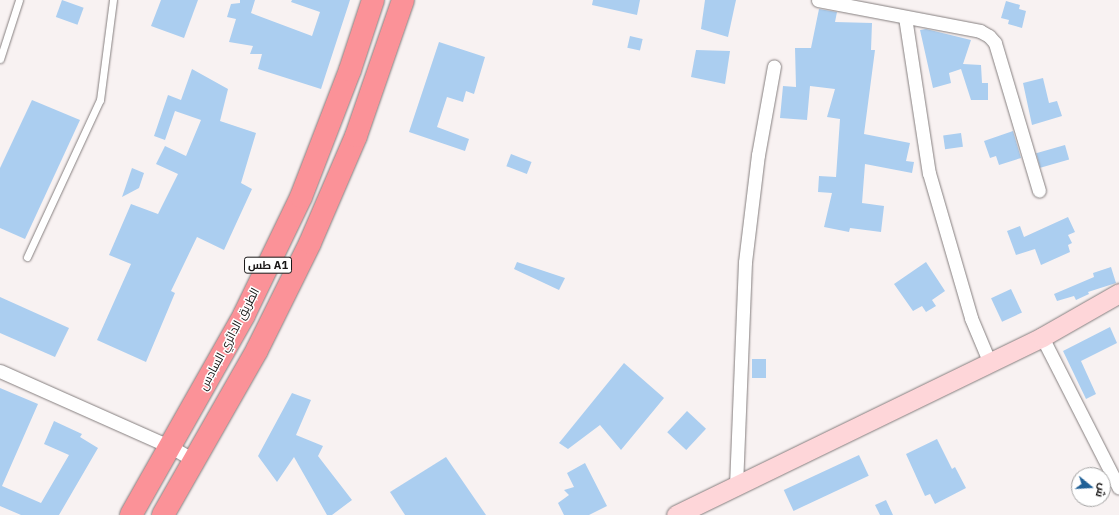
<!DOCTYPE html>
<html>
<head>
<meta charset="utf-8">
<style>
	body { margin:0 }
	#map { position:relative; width:1119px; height:515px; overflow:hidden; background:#f8f2f2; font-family:"IBM Plex Sans",Cairo,sans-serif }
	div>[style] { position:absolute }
	.building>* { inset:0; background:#abcef0; transform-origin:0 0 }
	.roads { filter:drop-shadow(0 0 1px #857f7f) drop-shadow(0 0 1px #857f7f) }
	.service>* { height:7px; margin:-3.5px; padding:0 3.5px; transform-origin:3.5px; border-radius:3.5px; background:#fff }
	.minor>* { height:13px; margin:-6.5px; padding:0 6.5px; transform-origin:6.5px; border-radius:6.5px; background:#fff }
	.secondary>* { height:19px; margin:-9.5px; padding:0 9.5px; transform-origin:9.5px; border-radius:9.5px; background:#fed6d9 }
	.trunk>* { height:22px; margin:-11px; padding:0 11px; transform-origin:11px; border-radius:11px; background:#fb9298 }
	span { translate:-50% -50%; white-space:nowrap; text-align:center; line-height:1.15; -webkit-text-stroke:3px #fff; paint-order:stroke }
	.shield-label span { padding:1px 3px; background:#fff; border:1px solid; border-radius:3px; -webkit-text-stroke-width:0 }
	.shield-label { font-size:11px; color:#181616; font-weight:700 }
	.street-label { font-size:12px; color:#181616 }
	.north { position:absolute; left:1071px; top:467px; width:40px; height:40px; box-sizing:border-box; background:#fff; border:1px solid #a3a2a2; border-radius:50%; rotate:108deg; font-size:11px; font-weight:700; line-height:16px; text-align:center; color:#181616 }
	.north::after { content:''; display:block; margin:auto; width:14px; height:18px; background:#206096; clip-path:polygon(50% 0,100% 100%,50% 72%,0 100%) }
</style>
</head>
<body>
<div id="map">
	<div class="building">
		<div style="left:62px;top:0;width:23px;height:18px;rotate:20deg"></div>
		<div style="clip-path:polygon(161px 0,198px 0,184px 38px,151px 26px)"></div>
		<div style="clip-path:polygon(240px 0,255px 0,251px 13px,312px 36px,320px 12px,291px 2px,292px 0,350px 0,321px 89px,258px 69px,262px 54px,250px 54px,253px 46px,229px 42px,236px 19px,227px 17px,231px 4px,240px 3px)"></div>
		<div style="clip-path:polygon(593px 0,640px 0,637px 15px,592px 5px)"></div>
		<div style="clip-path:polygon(705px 0,736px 0,728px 37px,701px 29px)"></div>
		<div style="clip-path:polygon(1006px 1px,1020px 5px,1019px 9px,1026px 11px,1022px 28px,1008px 24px,1009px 20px,1001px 18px)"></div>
		<div style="clip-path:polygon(819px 9px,837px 12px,835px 22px,872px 23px,871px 50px,875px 50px,864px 134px,910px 143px,906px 161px,914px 162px,912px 173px,865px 164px,862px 203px,884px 206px,881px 232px,850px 228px,849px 232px,824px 227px,832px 193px,818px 192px,819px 176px,836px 177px,840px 119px,827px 117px,835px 89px,810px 86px,807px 120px,780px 118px,783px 86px,796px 87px,795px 48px,811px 48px)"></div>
		<div style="clip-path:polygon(926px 29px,971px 40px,963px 64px,981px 65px,982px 83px,988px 83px,988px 100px,971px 100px,961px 69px,949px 73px,951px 83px,933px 88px,920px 30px)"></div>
		<div style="left:630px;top:36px;width:13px;height:12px;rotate:13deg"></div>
		<div style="clip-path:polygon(439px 42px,485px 57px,474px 94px,466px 91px,463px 102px,447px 97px,437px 127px,469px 139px,465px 151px,409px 132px)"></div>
		<div style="clip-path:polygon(696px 50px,730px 51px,725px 84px,691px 77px)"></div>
		<div style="clip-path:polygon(192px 69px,228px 89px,220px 121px,256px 133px,241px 183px,252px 189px,224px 250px,197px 237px,171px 291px,175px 293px,146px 362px,97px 340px,131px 264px,109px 255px,131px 204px,158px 214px,178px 174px,156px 164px,165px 146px,186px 156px,201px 120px,175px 111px,165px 140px,154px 136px,168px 95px,181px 100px)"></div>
		<div style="clip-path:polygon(1043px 78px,1049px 103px,1057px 101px,1062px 116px,1032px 125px,1023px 83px)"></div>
		<div style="clip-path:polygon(32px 100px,80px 120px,25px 239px,0 228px,0 168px)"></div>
		<div style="clip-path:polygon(1013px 131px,1021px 158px,999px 165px,996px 156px,990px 158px,984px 141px)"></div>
		<div style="left:961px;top:133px;width:14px;height:18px;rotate:82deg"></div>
		<div style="left:1065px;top:145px;width:15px;height:30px;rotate:74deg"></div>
		<div style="left:511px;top:154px;width:22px;height:13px;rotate:21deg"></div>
		<div style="clip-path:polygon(132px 168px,144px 173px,139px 188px,122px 197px)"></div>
		<div style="clip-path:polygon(1068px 217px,1075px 232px,1068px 235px,1072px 243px,1068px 245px,1070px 252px,1041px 265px,1035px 249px,1016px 255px,1007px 231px,1020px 226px,1024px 237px)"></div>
		<div style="clip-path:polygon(517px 262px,565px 278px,559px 290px,514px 269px)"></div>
		<div style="clip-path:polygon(926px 262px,945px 291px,932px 300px,936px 306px,926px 312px,922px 306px,913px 311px,894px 284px)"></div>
		<div style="clip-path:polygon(1111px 267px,1116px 283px,1088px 292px,1089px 294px,1076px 300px,1074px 296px,1057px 301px,1054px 294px,1094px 277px,1093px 273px)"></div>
		<div style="left:1011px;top:289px;width:26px;height:22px;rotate:65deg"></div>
		<div style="clip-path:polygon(0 297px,69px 328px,55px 357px,0 333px)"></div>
		<div style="clip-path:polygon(1110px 327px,1117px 343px,1081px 361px,1096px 394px,1086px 399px,1063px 351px)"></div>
		<div style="left:752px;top:359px;width:14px;height:19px"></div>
		<div style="clip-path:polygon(624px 363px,664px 398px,621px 450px,600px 425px,568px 449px,559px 443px)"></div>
		<div style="clip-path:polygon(0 388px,38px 404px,2px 486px,41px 503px,69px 455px,44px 444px,54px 421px,82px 434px,80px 437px,98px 448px,59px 515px,21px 515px,0 506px)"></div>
		<div style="clip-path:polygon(292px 393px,311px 400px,296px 435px,323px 446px,318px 456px,352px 500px,332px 515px,327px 515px,294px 457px,277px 482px,258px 456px)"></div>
		<div style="left:687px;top:411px;width:26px;height:29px;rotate:43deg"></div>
		<div style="clip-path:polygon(937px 439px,952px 469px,955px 467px,966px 488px,935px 504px,930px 494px,925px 496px,906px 454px)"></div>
		<div style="left:859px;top:455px;width:23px;height:83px;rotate:65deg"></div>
		<div style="clip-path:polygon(446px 457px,486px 515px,405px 515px,390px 492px)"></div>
		<div style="clip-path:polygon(585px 463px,607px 506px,589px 515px,564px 515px,558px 503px,569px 495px,564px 490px,574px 487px,567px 473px)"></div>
		<div style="clip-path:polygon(886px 500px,893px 515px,880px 515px,875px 505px)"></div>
	</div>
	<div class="roads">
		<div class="service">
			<div style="left:0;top:59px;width:62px;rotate:-72.1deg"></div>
			<div style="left:27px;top:257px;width:173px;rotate:-65.1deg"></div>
			<div style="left:100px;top:100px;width:101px;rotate:-82.6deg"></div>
		</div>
		<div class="minor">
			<div style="left:818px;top:0;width:165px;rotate:10.8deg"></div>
			<div style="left:980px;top:31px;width:10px;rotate:29deg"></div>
			<div style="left:989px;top:36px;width:9px;rotate:49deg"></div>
			<div style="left:995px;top:43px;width:154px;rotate:73.4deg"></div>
			<div style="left:905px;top:17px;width:158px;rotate:81.3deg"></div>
			<div style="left:929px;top:173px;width:151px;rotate:73.8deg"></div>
			<div style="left:971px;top:318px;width:47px;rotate:67.3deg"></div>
			<div style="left:1042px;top:337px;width:169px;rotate:63deg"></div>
			<div style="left:0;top:371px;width:187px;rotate:24deg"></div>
			<div style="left:171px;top:447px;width:28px;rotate:30deg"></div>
			<div style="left:736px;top:486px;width:224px;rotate:-87.7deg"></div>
			<div style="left:745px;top:262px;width:108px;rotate:-83.1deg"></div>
			<div style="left:758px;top:155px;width:90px;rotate:-79.8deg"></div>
		</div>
		<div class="secondary">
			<div style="left:676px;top:515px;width:407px;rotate:-25.9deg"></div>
			<div style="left:1042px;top:337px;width:89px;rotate:-29.7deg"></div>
		</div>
		<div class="trunk">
			<div style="left:131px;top:515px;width:230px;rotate:-60.5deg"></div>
			<div style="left:244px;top:315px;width:131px;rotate:-64.2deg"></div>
			<div style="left:301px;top:197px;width:136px;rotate:-68.9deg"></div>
			<div style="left:350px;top:70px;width:74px;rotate:-71.8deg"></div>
			<div style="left:163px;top:515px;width:190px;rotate:-60.3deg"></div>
			<div style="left:257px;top:350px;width:119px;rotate:-63.6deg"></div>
			<div style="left:310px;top:243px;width:116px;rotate:-66.7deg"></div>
			<div style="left:356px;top:136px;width:144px;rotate:-70.9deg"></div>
		</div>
	</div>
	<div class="shield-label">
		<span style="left:268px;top:265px">طس A1</span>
	</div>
	<div class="street-label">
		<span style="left:229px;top:339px;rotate:-62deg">الطريق الدائري السادس</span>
	</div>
	<div class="north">ش</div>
</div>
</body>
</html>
